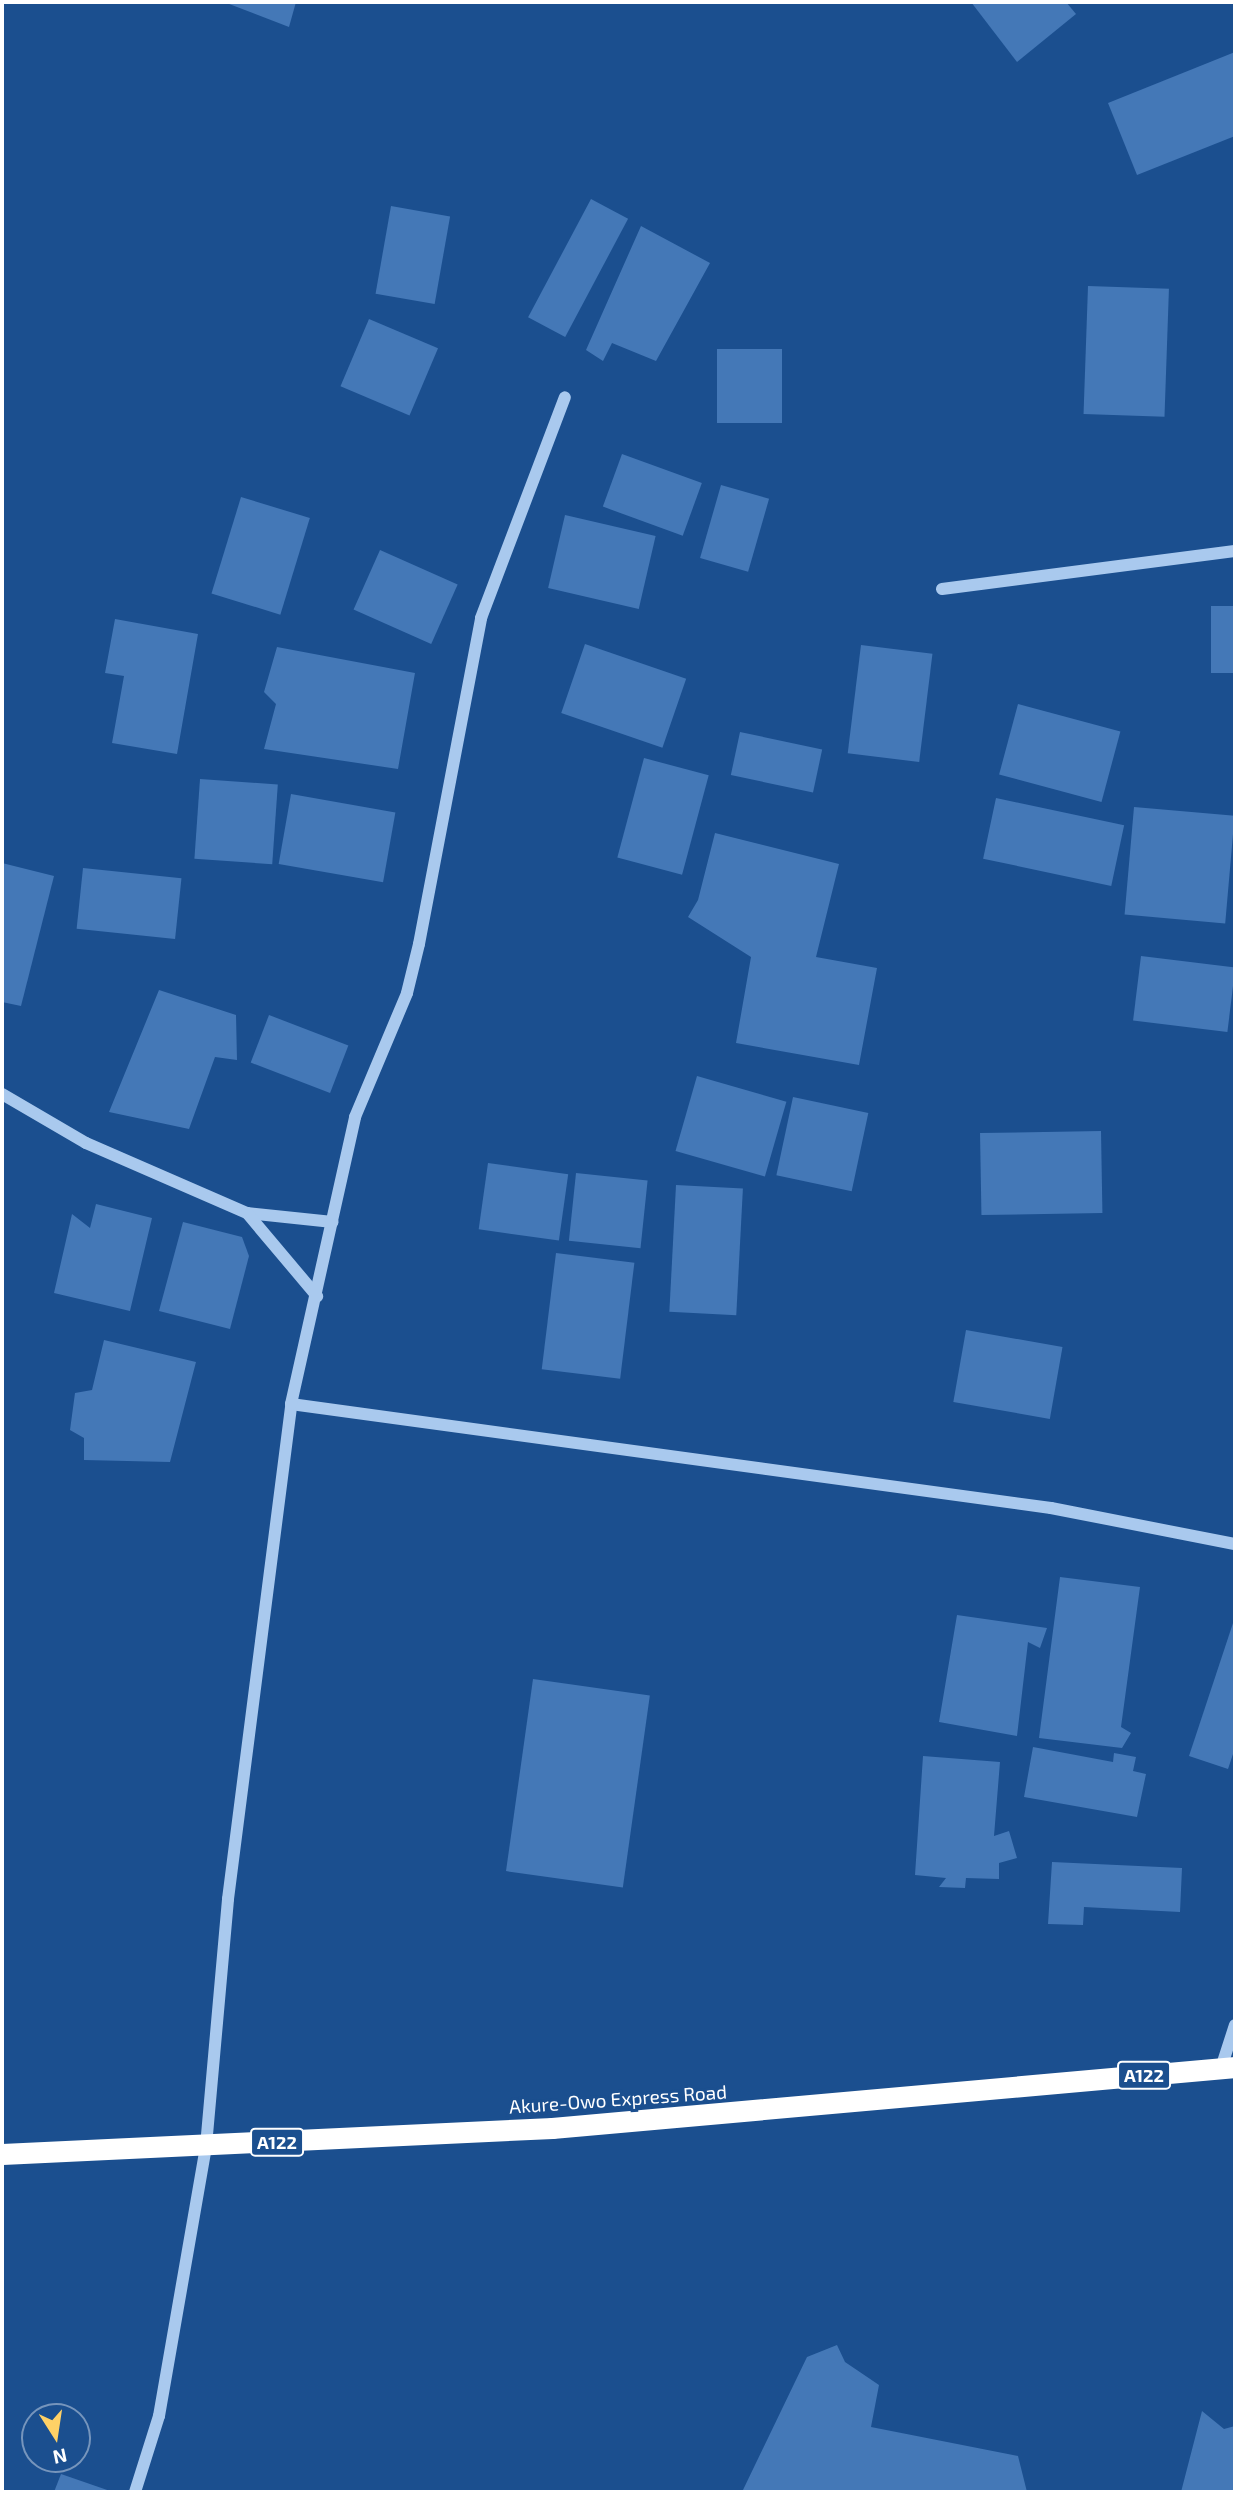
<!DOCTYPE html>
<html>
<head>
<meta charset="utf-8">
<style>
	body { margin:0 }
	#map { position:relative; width:1237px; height:2494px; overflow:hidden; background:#1b4f8f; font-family:"Exo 2",sans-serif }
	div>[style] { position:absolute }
	.building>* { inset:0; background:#4478b7; transform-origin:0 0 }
	.minor>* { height:12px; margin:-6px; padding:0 6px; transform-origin:6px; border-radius:6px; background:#a9c9ee }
	.highway>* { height:21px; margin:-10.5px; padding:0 10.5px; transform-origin:10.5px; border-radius:10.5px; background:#fff }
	span { translate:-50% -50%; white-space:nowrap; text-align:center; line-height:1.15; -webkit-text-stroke:6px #1b4f8f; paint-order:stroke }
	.shield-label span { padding:2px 5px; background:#1b4f8f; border:2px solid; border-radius:5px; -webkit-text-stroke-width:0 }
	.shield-label { font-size:18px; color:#fff; font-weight:700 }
	.street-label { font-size:19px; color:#fff }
	.frame { position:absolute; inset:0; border:4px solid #fff; pointer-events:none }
	.north { position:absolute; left:21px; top:2403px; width:70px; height:70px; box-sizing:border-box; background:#1b4f8f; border:2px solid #7695bc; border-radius:50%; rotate:168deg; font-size:19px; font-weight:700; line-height:28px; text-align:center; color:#fff }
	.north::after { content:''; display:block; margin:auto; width:24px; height:32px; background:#ffd166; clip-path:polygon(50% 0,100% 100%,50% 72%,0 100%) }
</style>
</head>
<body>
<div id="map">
	<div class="building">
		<div style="clip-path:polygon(224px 2px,296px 2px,289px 27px)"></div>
		<div style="clip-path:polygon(971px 2px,1066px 2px,1076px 14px,1017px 62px)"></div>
		<div style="clip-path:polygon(1235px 52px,1235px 136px,1137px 175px,1108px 103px)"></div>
		<div style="left:591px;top:199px;width:42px;height:134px;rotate:28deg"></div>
		<div style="left:391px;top:206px;width:60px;height:89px;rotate:10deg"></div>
		<div style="clip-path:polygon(641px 226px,710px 263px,656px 361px,612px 343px,603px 361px,586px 350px)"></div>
		<div style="left:1088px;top:286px;width:81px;height:128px;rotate:2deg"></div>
		<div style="left:369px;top:319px;width:75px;height:73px;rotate:23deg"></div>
		<div style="left:717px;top:349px;width:65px;height:74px"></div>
		<div style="left:622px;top:454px;width:85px;height:56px;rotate:20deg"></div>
		<div style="left:721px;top:485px;width:50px;height:76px;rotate:16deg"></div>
		<div style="left:241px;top:497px;width:72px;height:101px;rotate:17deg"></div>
		<div style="left:565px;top:515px;width:93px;height:75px;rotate:13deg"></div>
		<div style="left:380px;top:550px;width:85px;height:65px;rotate:24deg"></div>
		<div style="left:1211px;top:606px;width:24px;height:67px"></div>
		<div style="clip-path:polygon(115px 619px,198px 634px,177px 754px,112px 743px,124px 676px,105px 673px)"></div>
		<div style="left:585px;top:644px;width:107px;height:73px;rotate:19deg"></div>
		<div style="left:861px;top:645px;width:72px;height:109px;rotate:7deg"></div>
		<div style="clip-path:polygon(277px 647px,415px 673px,398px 769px,264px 749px,276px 704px,264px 692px)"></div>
		<div style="left:1018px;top:704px;width:106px;height:73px;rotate:15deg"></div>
		<div style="left:740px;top:732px;width:84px;height:44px;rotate:12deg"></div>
		<div style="left:644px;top:758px;width:67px;height:103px;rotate:15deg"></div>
		<div style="left:200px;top:779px;width:78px;height:80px;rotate:4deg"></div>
		<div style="left:291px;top:794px;width:106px;height:71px;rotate:10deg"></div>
		<div style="left:996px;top:798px;width:131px;height:62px;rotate:12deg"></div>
		<div style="left:1134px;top:807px;width:101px;height:108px;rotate:5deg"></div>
		<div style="clip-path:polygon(715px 833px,839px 864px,816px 957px,877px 968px,859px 1065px,736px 1043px,751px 957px,688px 917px,698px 900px)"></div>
		<div style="clip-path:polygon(2px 863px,54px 876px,21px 1006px,2px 1002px)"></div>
		<div style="left:83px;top:868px;width:99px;height:61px;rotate:6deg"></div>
		<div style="left:1141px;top:956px;width:95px;height:65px;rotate:7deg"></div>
		<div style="clip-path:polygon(159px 990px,236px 1015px,237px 1060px,215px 1057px,189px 1129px,109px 1112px)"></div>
		<div style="left:269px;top:1015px;width:85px;height:51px;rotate:21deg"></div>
		<div style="left:697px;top:1076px;width:93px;height:78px;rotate:16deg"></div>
		<div style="left:793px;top:1097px;width:77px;height:80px;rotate:12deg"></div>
		<div style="left:1101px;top:1131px;width:82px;height:121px;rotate:89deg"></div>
		<div style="left:488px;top:1163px;width:81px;height:67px;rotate:8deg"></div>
		<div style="left:576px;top:1173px;width:72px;height:68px;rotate:6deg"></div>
		<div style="left:676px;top:1185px;width:67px;height:127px;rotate:3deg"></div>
		<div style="clip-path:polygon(96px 1204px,152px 1218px,130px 1311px,54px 1293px,72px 1214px,90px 1228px)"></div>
		<div style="clip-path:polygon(183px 1222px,242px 1237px,249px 1256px,230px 1329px,159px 1311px)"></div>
		<div style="left:556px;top:1253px;width:79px;height:117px;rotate:7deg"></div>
		<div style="left:966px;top:1330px;width:98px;height:73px;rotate:10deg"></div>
		<div style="clip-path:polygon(104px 1340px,196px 1362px,170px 1462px,84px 1460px,84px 1438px,70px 1430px,75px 1393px,92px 1390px)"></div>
		<div style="clip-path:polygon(1060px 1577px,1140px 1587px,1121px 1727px,1131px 1733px,1122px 1748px,1039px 1738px)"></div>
		<div style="clip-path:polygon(957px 1615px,1047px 1628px,1040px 1648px,1028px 1642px,1017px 1736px,939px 1722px)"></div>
		<div style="clip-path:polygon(1235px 1617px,1235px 1748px,1228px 1769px,1189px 1756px)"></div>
		<div style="left:533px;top:1679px;width:118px;height:194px;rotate:8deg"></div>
		<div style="clip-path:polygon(1033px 1747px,1113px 1762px,1114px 1753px,1136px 1757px,1133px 1771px,1146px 1774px,1137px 1817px,1024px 1797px)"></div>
		<div style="clip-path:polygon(923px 1756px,1000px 1762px,994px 1836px,1009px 1831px,1017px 1858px,999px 1863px,999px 1879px,966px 1878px,965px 1888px,939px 1887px,946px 1878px,915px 1875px)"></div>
		<div style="clip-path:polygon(1052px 1862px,1182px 1868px,1180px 1912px,1084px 1907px,1083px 1925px,1048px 1924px)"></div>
		<div style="clip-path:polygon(837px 2345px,845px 2362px,879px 2385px,871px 2427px,1018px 2456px,1027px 2492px,742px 2492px,807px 2357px)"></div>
		<div style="clip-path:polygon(1202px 2411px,1224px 2429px,1235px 2426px,1235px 2492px,1181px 2492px)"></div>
		<div style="clip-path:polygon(61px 2474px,113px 2492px,54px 2492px)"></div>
	</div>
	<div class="minor">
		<div style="left:942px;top:589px;width:295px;rotate:-7.4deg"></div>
		<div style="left:2px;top:1094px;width:97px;rotate:30.3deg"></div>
		<div style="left:86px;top:1143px;width:176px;rotate:23.5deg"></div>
		<div style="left:247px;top:1213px;width:86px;rotate:6deg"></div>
		<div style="left:247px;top:1213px;width:109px;rotate:49.9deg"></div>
		<div style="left:291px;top:1404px;width:767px;rotate:7.79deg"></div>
		<div style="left:1051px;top:1508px;width:187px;rotate:11.1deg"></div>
		<div style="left:1221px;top:2068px;width:45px;rotate:-72deg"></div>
		<div style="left:135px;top:2492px;width:80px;rotate:-72.5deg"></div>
		<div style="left:159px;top:2416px;width:274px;rotate:-80.1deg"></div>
		<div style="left:206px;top:2146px;width:248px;rotate:-84.9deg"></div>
		<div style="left:228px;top:1899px;width:499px;rotate:-82.7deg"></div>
		<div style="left:291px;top:1404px;width:294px;rotate:-77.4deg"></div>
		<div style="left:355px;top:1117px;width:134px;rotate:-67.2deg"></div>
		<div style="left:407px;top:993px;width:50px;rotate:-76.2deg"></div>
		<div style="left:419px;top:944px;width:332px;rotate:-79.2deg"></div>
		<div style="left:481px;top:618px;width:236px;rotate:-69.2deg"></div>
	</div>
	<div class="highway">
		<div style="left:2px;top:2154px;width:551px;rotate:-2.71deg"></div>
		<div style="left:552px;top:2128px;width:686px;rotate:-5.1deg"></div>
	</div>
	<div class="shield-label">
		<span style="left:1144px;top:2075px">A122</span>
		<span style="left:277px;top:2142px">A122</span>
	</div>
	<div class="street-label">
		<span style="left:618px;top:2099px;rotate:-4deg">Akure-Owo Express Road</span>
	</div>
	<div class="frame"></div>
	<div class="north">N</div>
</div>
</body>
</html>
